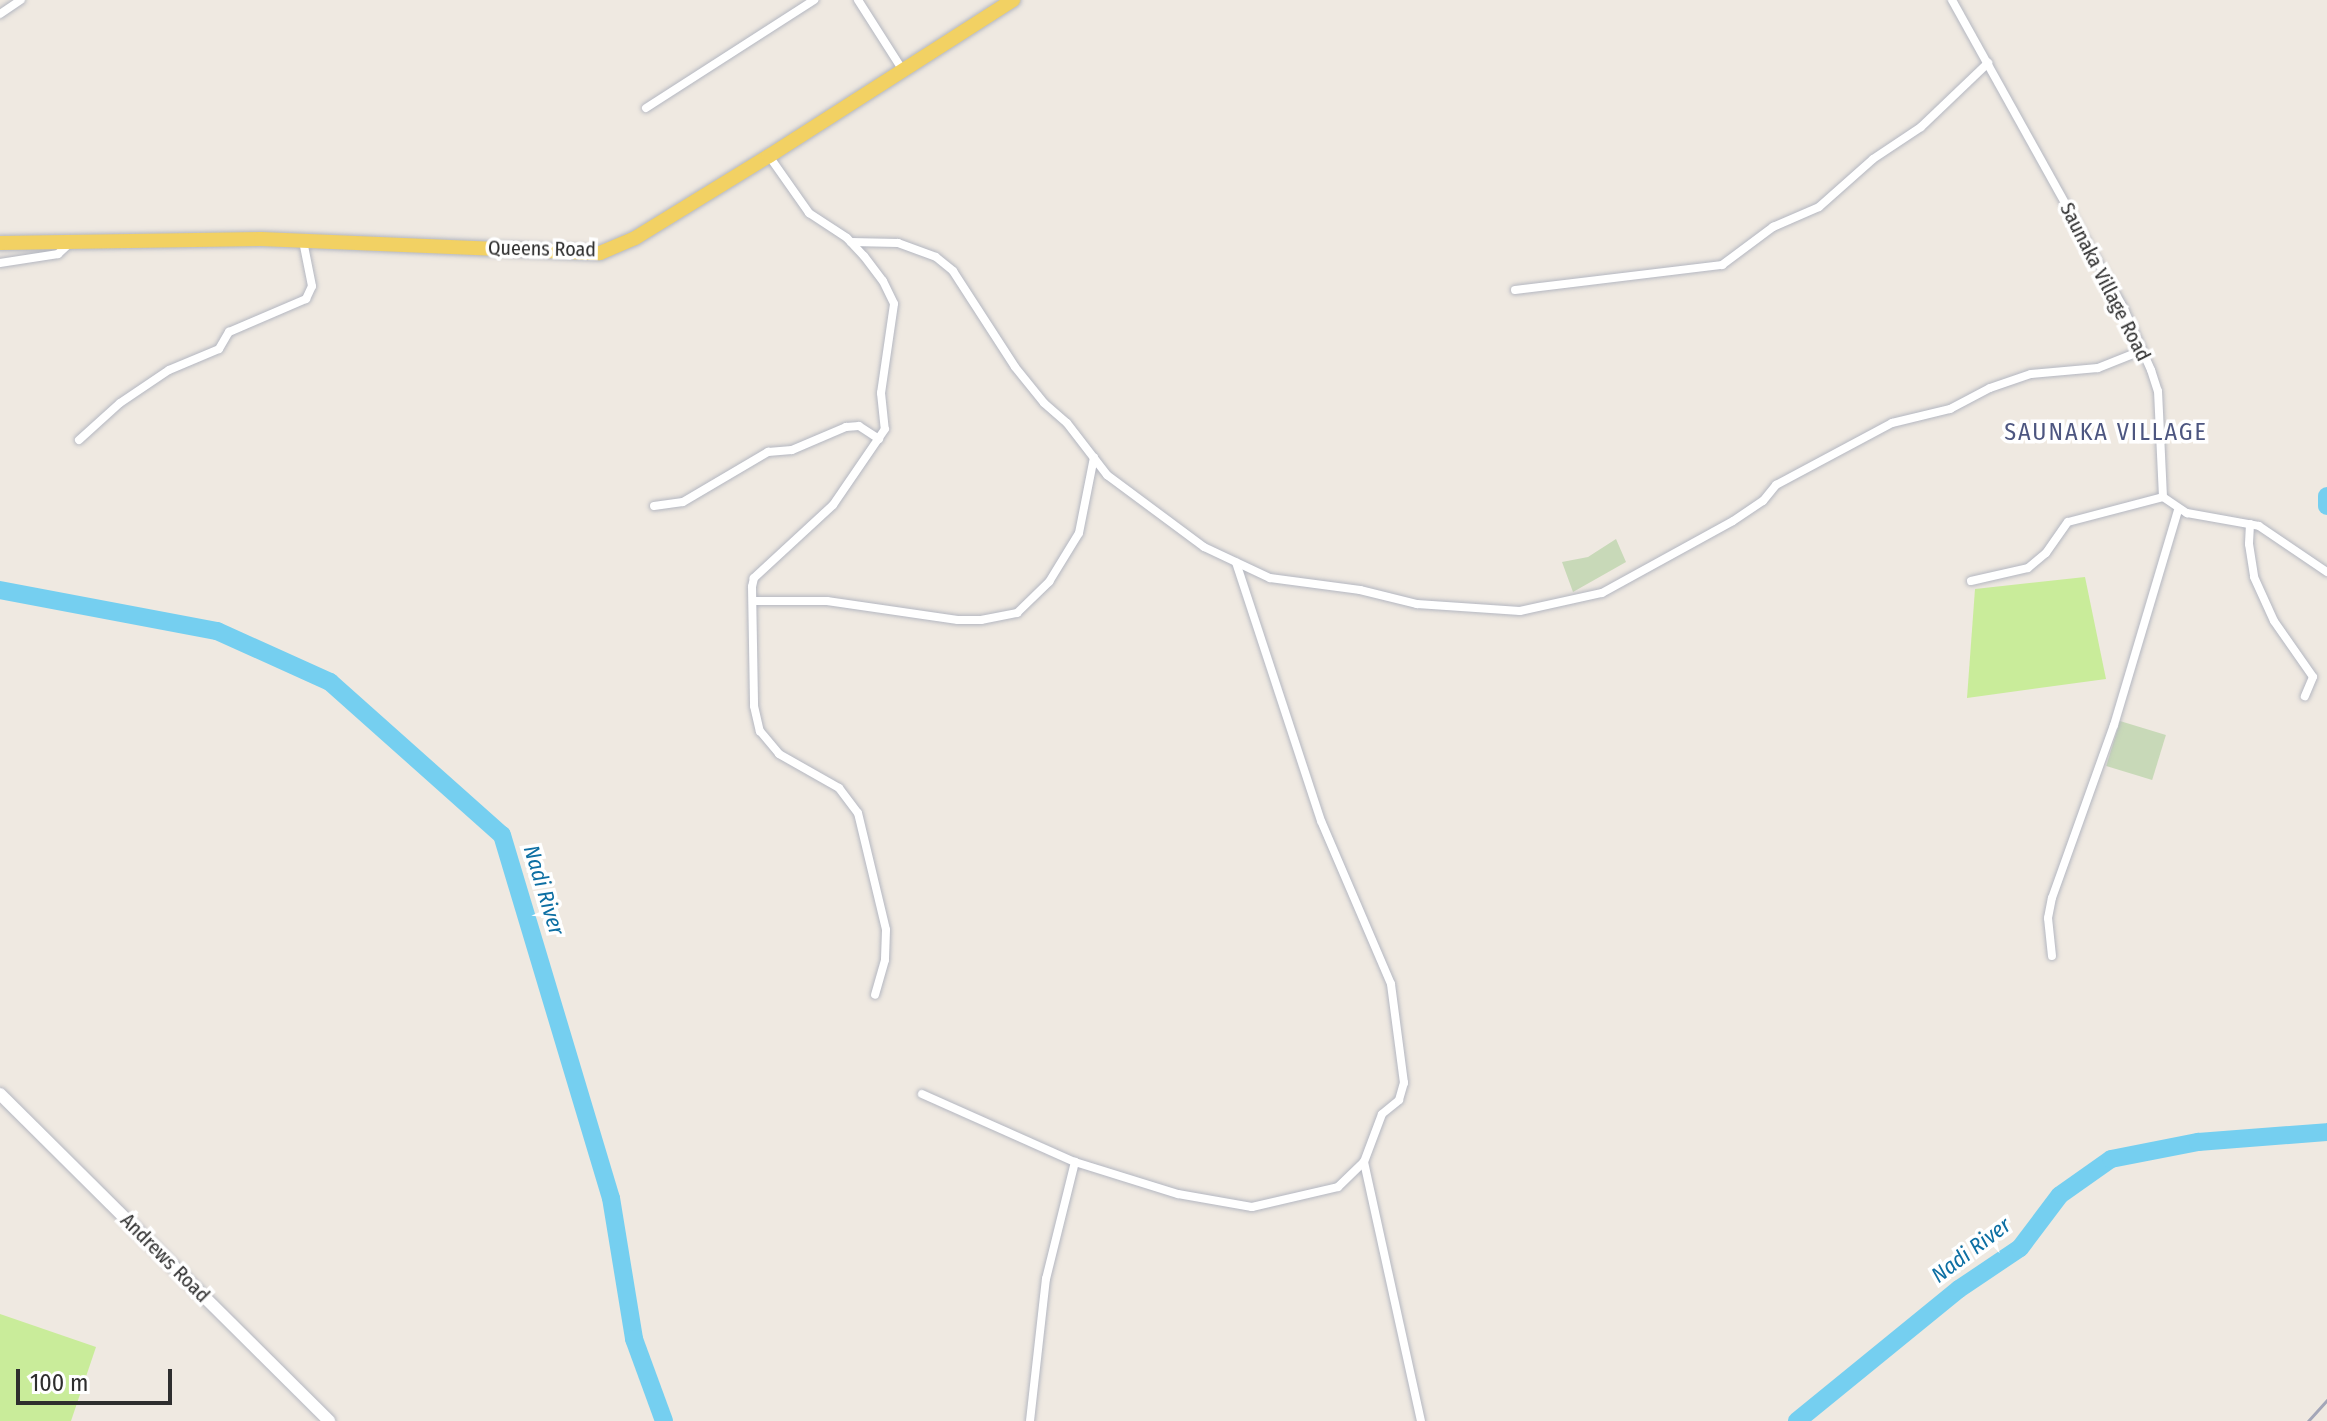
<!DOCTYPE html>
<html>
<head>
<meta charset="utf-8">
<style>
	body { margin:0 }
	#map { position:relative; width:2327px; height:1421px; overflow:hidden; background:#efe9e1; font-family:"Fira Sans Condensed",sans-serif }
	div>[style] { position:absolute }
	.cemetery>* { inset:0; background:#c8d9b8; transform-origin:0 0 }
	.pitch>* { inset:0; background:#c9ec9a }
	.river>* { height:18px; margin:-9px; padding:0 9px; transform-origin:9px; border-radius:9px; background:#75cff0 }
	.roads { filter:drop-shadow(0 0 2px #b4b7c1) drop-shadow(0 0 2px #b4b7c1) }
	.minor>* { height:8px; margin:-4px; padding:0 4px; transform-origin:4px; border-radius:4px; background:#fff }
	.secondary>* { height:12px; margin:-6px; padding:0 6px; transform-origin:6px; border-radius:6px; background:#fff }
	.primary>* { height:14px; margin:-7px; padding:0 7px; transform-origin:7px; border-radius:7px; background:#f2d163 }
	.rail>* { height:3px; margin:-1.5px; padding:0 1.5px; transform-origin:1.5px; border-radius:1.5px; background:#a3a6b8 }
	span { translate:-50% -50%; white-space:nowrap; text-align:center; line-height:1.15; -webkit-text-stroke:7px #fff; paint-order:stroke }
	.street-label { font-size:20px; color:#2e2e2e }
	.water-label { font-size:22px; color:#0d6fa3; font-style:italic }
	.quarter-label { font-size:24px; color:#4d5680; letter-spacing:2px }
	.scale { position:absolute; left:16px; top:1369px; width:156px; height:36px; box-sizing:border-box; border:4px solid #2e2e2e; border-top:0; padding-left:10px; font-size:24px; line-height:28px; white-space:nowrap; color:#2e2e2e; -webkit-text-stroke:6px #fff; paint-order:stroke }
</style>
</head>
<body>
<div id="map">
	<div class="cemetery">
		<div style="clip-path:polygon(1616px 539px,1626px 562px,1573px 592px,1562px 562px,1588px 557px)"></div>
		<div style="left:2120px;top:721px;width:48px;height:47px;rotate:17deg"></div>
	</div>
	<div class="pitch">
		<div style="clip-path:polygon(2085px 577px,2106px 679px,1967px 698px,1975px 589px)"></div>
		<div style="clip-path:polygon(0 1314px,96px 1347px,71px 1421px,0 1421px)"></div>
	</div>
	<div class="river">
		<div style="left:2327px;top:496px;width:10px;rotate:90deg"></div>
		<div style="left:0;top:590px;width:221px;rotate:10.7deg"></div>
		<div style="left:217px;top:631px;width:124px;rotate:24.3deg"></div>
		<div style="left:330px;top:682px;width:230px;rotate:41.7deg"></div>
		<div style="left:502px;top:835px;width:379px;rotate:73.3deg"></div>
		<div style="left:611px;top:1198px;width:143px;rotate:80.7deg"></div>
		<div style="left:634px;top:1339px;width:87px;rotate:69.9deg"></div>
		<div style="left:1797px;top:1421px;width:209px;rotate:-39.2deg"></div>
		<div style="left:1959px;top:1289px;width:73px;rotate:-33.9deg"></div>
		<div style="left:2020px;top:1248px;width:66px;rotate:-53deg"></div>
		<div style="left:2060px;top:1195px;width:62px;rotate:-35.2deg"></div>
		<div style="left:2111px;top:1159px;width:89px;rotate:-11.1deg"></div>
		<div style="left:2198px;top:1142px;width:129px;rotate:-4.4deg"></div>
	</div>
	<div class="roads">
		<div class="minor">
			<div style="left:858px;top:0;width:82px;rotate:57.5deg"></div>
			<div style="left:1952px;top:0;width:354px;rotate:60.9deg"></div>
			<div style="left:2124px;top:309px;width:67px;rotate:66.1deg"></div>
			<div style="left:2151px;top:370px;width:22px;rotate:72deg"></div>
			<div style="left:2158px;top:391px;width:106px;rotate:87.3deg"></div>
			<div style="left:2163px;top:497px;width:29px;rotate:34deg"></div>
			<div style="left:2187px;top:513px;width:73px;rotate:10.2deg"></div>
			<div style="left:2259px;top:526px;width:82px;rotate:34.1deg"></div>
			<div style="left:0;top:14px;width:25px;rotate:-34deg"></div>
			<div style="left:646px;top:108px;width:200px;rotate:-32.7deg"></div>
			<div style="left:769px;top:156px;width:70px;rotate:54.9deg"></div>
			<div style="left:809px;top:213px;width:45px;rotate:33.3deg"></div>
			<div style="left:847px;top:238px;width:25px;rotate:47deg"></div>
			<div style="left:864px;top:256px;width:31px;rotate:53deg"></div>
			<div style="left:883px;top:281px;width:25px;rotate:64deg"></div>
			<div style="left:894px;top:304px;width:90px;rotate:98.3deg"></div>
			<div style="left:881px;top:393px;width:36px;rotate:84deg"></div>
			<div style="left:885px;top:429px;width:92px;rotate:124.4deg"></div>
			<div style="left:833px;top:505px;width:108px;rotate:137.3deg"></div>
			<div style="left:754px;top:578px;width:9px;rotate:103deg"></div>
			<div style="left:752px;top:587px;width:119px;rotate:89deg"></div>
			<div style="left:754px;top:706px;width:26px;rotate:77deg"></div>
			<div style="left:760px;top:731px;width:30px;rotate:50deg"></div>
			<div style="left:779px;top:754px;width:69px;rotate:29.5deg"></div>
			<div style="left:839px;top:788px;width:31px;rotate:53deg"></div>
			<div style="left:858px;top:813px;width:120px;rotate:76.5deg"></div>
			<div style="left:886px;top:930px;width:30px;rotate:92deg"></div>
			<div style="left:885px;top:960px;width:36px;rotate:106deg"></div>
			<div style="left:851px;top:242px;width:47px;rotate:1.2deg"></div>
			<div style="left:898px;top:243px;width:40px;rotate:20.2deg"></div>
			<div style="left:936px;top:257px;width:22px;rotate:39deg"></div>
			<div style="left:953px;top:271px;width:114px;rotate:57.1deg"></div>
			<div style="left:1015px;top:367px;width:46px;rotate:51.1deg"></div>
			<div style="left:1044px;top:403px;width:30px;rotate:41deg"></div>
			<div style="left:1067px;top:423px;width:66px;rotate:52.4deg"></div>
			<div style="left:1107px;top:475px;width:121px;rotate:36.6deg"></div>
			<div style="left:1204px;top:547px;width:73px;rotate:25.2deg"></div>
			<div style="left:1270px;top:578px;width:91px;rotate:7.6deg"></div>
			<div style="left:1360px;top:590px;width:59px;rotate:13.8deg"></div>
			<div style="left:1417px;top:604px;width:103px;rotate:3.9deg"></div>
			<div style="left:1520px;top:611px;width:84px;rotate:-12.4deg"></div>
			<div style="left:1602px;top:593px;width:149px;rotate:-28.8deg"></div>
			<div style="left:1733px;top:521px;width:36px;rotate:-34deg"></div>
			<div style="left:1763px;top:501px;width:21px;rotate:-51deg"></div>
			<div style="left:1776px;top:485px;width:132px;rotate:-28.1deg"></div>
			<div style="left:1892px;top:423px;width:60px;rotate:-13.6deg"></div>
			<div style="left:1950px;top:409px;width:45px;rotate:-27.7deg"></div>
			<div style="left:1990px;top:388px;width:43px;rotate:-18.9deg"></div>
			<div style="left:2031px;top:374px;width:67px;rotate:-5.1deg"></div>
			<div style="left:2098px;top:368px;width:46px;rotate:-21.6deg"></div>
			<div style="left:0;top:263px;width:59px;rotate:-8.8deg"></div>
			<div style="left:58px;top:254px;width:18px;rotate:-43deg"></div>
			<div style="left:1515px;top:290px;width:209px;rotate:-6.9deg"></div>
			<div style="left:1722px;top:265px;width:64px;rotate:-36.7deg"></div>
			<div style="left:1773px;top:227px;width:50px;rotate:-23.5deg"></div>
			<div style="left:1819px;top:207px;width:72px;rotate:-41.6deg"></div>
			<div style="left:1873px;top:159px;width:58px;rotate:-33.7deg"></div>
			<div style="left:1921px;top:127px;width:93px;rotate:-43.7deg"></div>
			<div style="left:79px;top:440px;width:55px;rotate:-42.1deg"></div>
			<div style="left:120px;top:403px;width:59px;rotate:-34deg"></div>
			<div style="left:169px;top:370px;width:54px;rotate:-22.8deg"></div>
			<div style="left:219px;top:349px;width:20px;rotate:-60deg"></div>
			<div style="left:229px;top:332px;width:84px;rotate:-23.2deg"></div>
			<div style="left:306px;top:299px;width:14px;rotate:-65deg"></div>
			<div style="left:312px;top:286px;width:46px;rotate:-101.3deg"></div>
			<div style="left:654px;top:506px;width:29px;rotate:-8deg"></div>
			<div style="left:683px;top:502px;width:99px;rotate:-30.5deg"></div>
			<div style="left:768px;top:452px;width:24px;rotate:-5deg"></div>
			<div style="left:792px;top:450px;width:59px;rotate:-23.1deg"></div>
			<div style="left:846px;top:427px;width:13px;rotate:-4deg"></div>
			<div style="left:859px;top:426px;width:24px;rotate:33deg"></div>
			<div style="left:2250px;top:524px;width:20px;rotate:93deg"></div>
			<div style="left:2249px;top:544px;width:33px;rotate:81deg"></div>
			<div style="left:2254px;top:577px;width:48px;rotate:65.6deg"></div>
			<div style="left:2274px;top:621px;width:68px;rotate:55.1deg"></div>
			<div style="left:2313px;top:677px;width:21px;rotate:113deg"></div>
			<div style="left:1971px;top:581px;width:58px;rotate:-12.8deg"></div>
			<div style="left:2028px;top:568px;width:23px;rotate:-40deg"></div>
			<div style="left:2046px;top:553px;width:38px;rotate:-55deg"></div>
			<div style="left:2068px;top:522px;width:98px;rotate:-14.7deg"></div>
			<div style="left:753px;top:601px;width:74px"></div>
			<div style="left:827px;top:601px;width:132px;rotate:8.3deg"></div>
			<div style="left:958px;top:620px;width:23px"></div>
			<div style="left:981px;top:620px;width:37px;rotate:-11deg"></div>
			<div style="left:1017px;top:613px;width:45px;rotate:-44.1deg"></div>
			<div style="left:1049px;top:582px;width:57px;rotate:-58.5deg"></div>
			<div style="left:1079px;top:533px;width:77px;rotate:-78.8deg"></div>
			<div style="left:2052px;top:956px;width:38px;rotate:-96deg"></div>
			<div style="left:2048px;top:918px;width:20px;rotate:-79deg"></div>
			<div style="left:2052px;top:898px;width:184px;rotate:-70.3deg"></div>
			<div style="left:2114px;top:725px;width:224px;rotate:-73.4deg"></div>
			<div style="left:922px;top:1094px;width:167px;rotate:24deg"></div>
			<div style="left:1075px;top:1162px;width:108px;rotate:17.3deg"></div>
			<div style="left:1178px;top:1194px;width:75px;rotate:10deg"></div>
			<div style="left:1252px;top:1207px;width:88px;rotate:-13.1deg"></div>
			<div style="left:1338px;top:1187px;width:36px;rotate:-44deg"></div>
			<div style="left:1364px;top:1162px;width:51px;rotate:-69.4deg"></div>
			<div style="left:1382px;top:1114px;width:22px;rotate:-39deg"></div>
			<div style="left:1399px;top:1100px;width:18px;rotate:-74deg"></div>
			<div style="left:1404px;top:1083px;width:100px;rotate:-97.5deg"></div>
			<div style="left:1391px;top:984px;width:177px;rotate:-113.2deg"></div>
			<div style="left:1321px;top:821px;width:272px;rotate:-108.2deg"></div>
			<div style="left:1364px;top:1162px;width:265px;rotate:77.6deg"></div>
			<div style="left:1030px;top:1421px;width:143px;rotate:-83.6deg"></div>
			<div style="left:1046px;top:1279px;width:121px;rotate:-76.1deg"></div>
		</div>
		<div class="secondary">
			<div style="left:0;top:1094px;width:464px;rotate:44.8deg"></div>
		</div>
		<div class="primary">
			<div style="left:0;top:243px;width:261px;rotate:-0.9deg"></div>
			<div style="left:261px;top:239px;width:339px;rotate:2.4deg"></div>
			<div style="left:600px;top:253px;width:38px;rotate:-23deg"></div>
			<div style="left:635px;top:238px;width:157px;rotate:-31.5deg"></div>
			<div style="left:769px;top:156px;width:290px;rotate:-32.6deg"></div>
		</div>
	</div>
	<div class="rail">
		<div style="left:2308px;top:1421px;width:28px;rotate:-48deg"></div>
	</div>
	<div class="street-label">
		<span style="left:542px;top:249px;rotate:1deg">Queens Road</span>
		<span style="left:2105px;top:282px;rotate:63deg">Saunaka Village Road</span>
		<span style="left:165px;top:1258px;rotate:45deg">Andrews Road</span>
	</div>
	<div class="water-label">
		<span style="left:544px;top:890px;rotate:73deg">Nadi River</span>
		<span style="left:1971px;top:1250px;rotate:-37deg">Nadi River</span>
	</div>
	<div class="quarter-label">
		<span style="left:2106px;top:433px">SAUNAKA VILLAGE</span>
	</div>
	<div class="scale">100 m</div>
</div>
</body>
</html>
